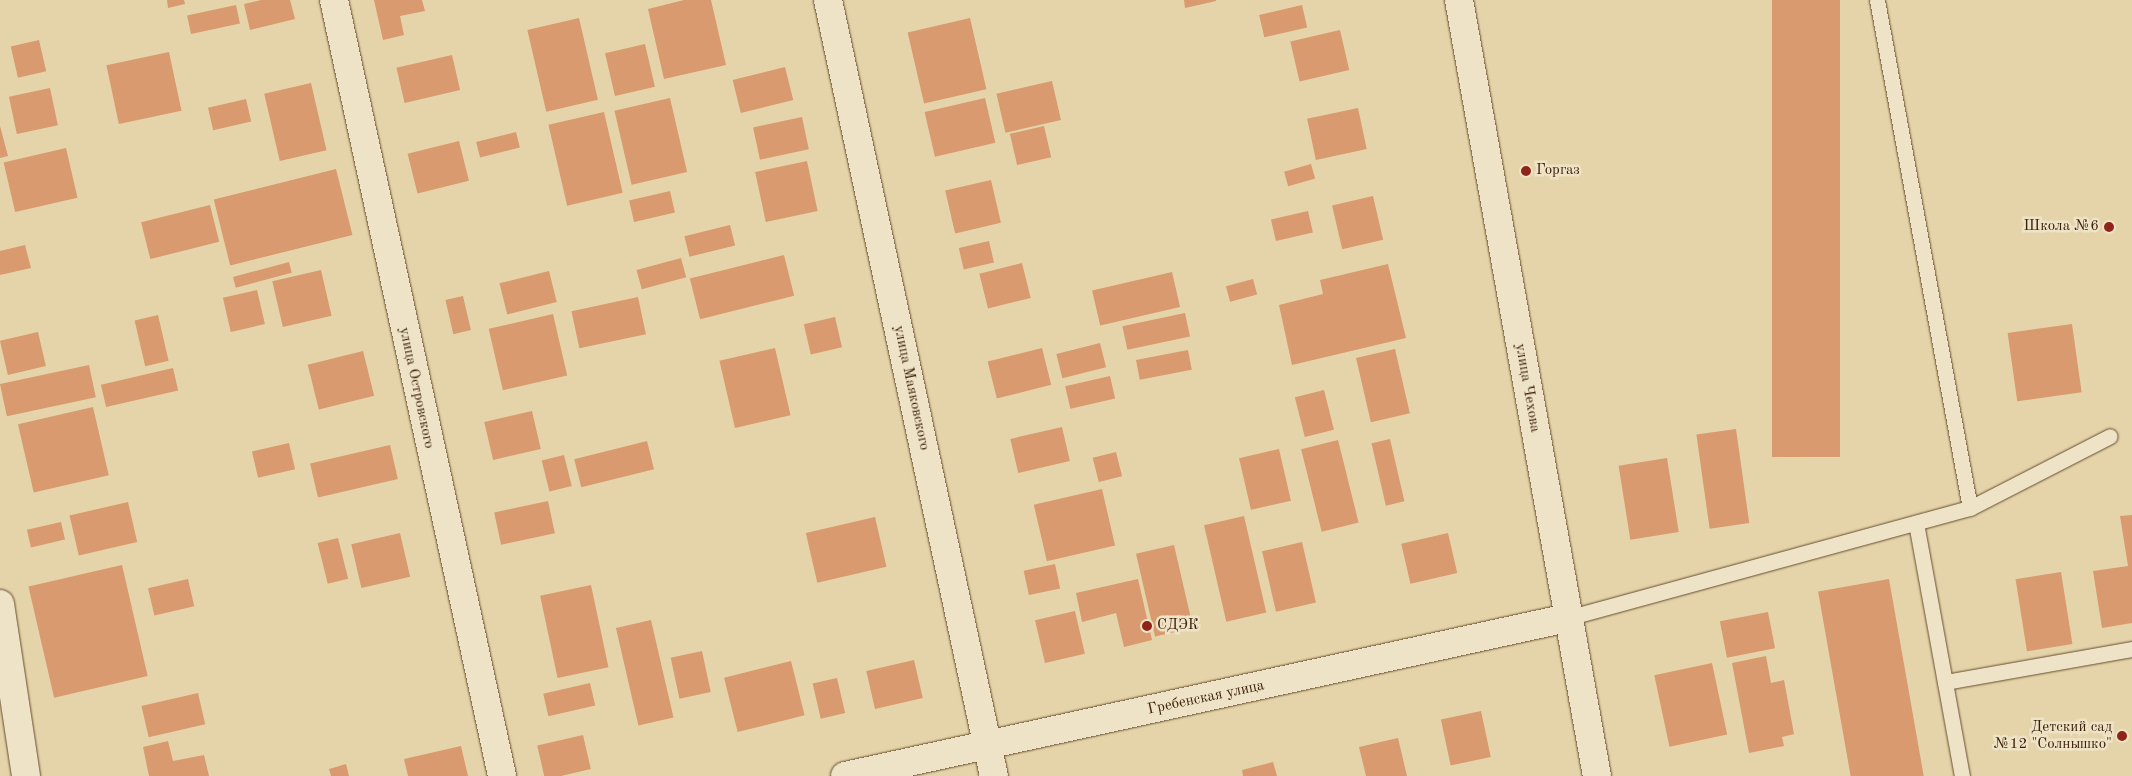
<!DOCTYPE html>
<html>
<head>
<meta charset="utf-8">
<style>
	body { margin:0 }
	#map { position:relative; width:2132px; height:776px; overflow:hidden; background:#e5d4a9; font-family:"Old Standard TT",serif }
	div>[style] { position:absolute }
	.building>* { inset:0; background:#d89a6e; transform-origin:0 0 }
	.roads { filter:drop-shadow(0 0 1px #664d30) drop-shadow(0 0 1px #664d30) }
	.lane>* { height:15px; margin:-7.5px; padding:0 7.5px; transform-origin:7.5px; border-radius:7.5px; background:#eee3c7 }
	.street>* { height:28px; margin:-14px; padding:0 14px; transform-origin:14px; border-radius:14px; background:#eee3c7 }
	.secondary>* { height:28px; margin:-14px; padding:0 14px; transform-origin:14px; border-radius:14px; background:#eee3c7 }
	.dots>* { width:14px; height:14px; translate:-50% -50%; box-sizing:border-box; border:2px solid #eee3c7; border-radius:50% }
	span { translate:-50% -50%; white-space:nowrap; text-align:center; line-height:1.15; -webkit-text-stroke:5px #eee3c7; paint-order:stroke }
	.poi-label { font-size:15px; color:#3b2008 }
	.left { translate:0 -50%; text-align:left }
	.right { translate:-100% -50%; text-align:right }
	.street-label { font-size:15px; color:#3b2008 }
</style>
</head>
<body>
<div id="map">
	<div class="building">
		<div style="clip-path:polygon(167px 0,184px 0,185px 4px,168px 8px)"></div>
		<div style="clip-path:polygon(261px 0,290px 0,295px 19px,250px 30px,244px 4px)"></div>
		<div style="clip-path:polygon(374px 0,422px 0,425px 11px,400px 16px,404px 35px,383px 40px)"></div>
		<div style="clip-path:polygon(684px 0,711px 0,726px 65px,664px 79px,648px 9px)"></div>
		<div style="clip-path:polygon(1184px 0,1216px 0,1216px 1px,1185px 8px)"></div>
		<div style="left:1772px;top:0;width:68px;height:457px"></div>
		<div style="left:236px;top:5px;width:19px;height:50px;rotate:78deg"></div>
		<div style="left:1302px;top:5px;width:23px;height:44px;rotate:77deg"></div>
		<div style="left:579px;top:18px;width:84px;height:53px;rotate:77deg"></div>
		<div style="left:970px;top:18px;width:73px;height:64px;rotate:77deg"></div>
		<div style="left:1340px;top:30px;width:41px;height:51px;rotate:77deg"></div>
		<div style="left:39px;top:40px;width:32px;height:29px;rotate:77deg"></div>
		<div style="left:645px;top:44px;width:44px;height:41px;rotate:77deg"></div>
		<div style="left:169px;top:52px;width:60px;height:64px;rotate:78deg"></div>
		<div style="left:452px;top:55px;width:36px;height:57px;rotate:77deg"></div>
		<div style="left:785px;top:67px;width:34px;height:54px;rotate:76deg"></div>
		<div style="left:1052px;top:81px;width:40px;height:57px;rotate:77deg"></div>
		<div style="left:311px;top:83px;width:69px;height:48px;rotate:77deg"></div>
		<div style="left:50px;top:88px;width:38px;height:42px;rotate:78deg"></div>
		<div style="left:670px;top:98px;width:76px;height:57px;rotate:77deg"></div>
		<div style="left:985px;top:98px;width:46px;height:62px;rotate:77deg"></div>
		<div style="left:246px;top:99px;width:23px;height:39px;rotate:77deg"></div>
		<div style="left:1358px;top:108px;width:42px;height:52px;rotate:78deg"></div>
		<div style="left:604px;top:112px;width:83px;height:57px;rotate:77deg"></div>
		<div style="left:802px;top:117px;width:33px;height:50px;rotate:78deg"></div>
		<div style="clip-path:polygon(0 126px,8px 156px,0 158px)"></div>
		<div style="left:1044px;top:126px;width:32px;height:35px;rotate:77deg"></div>
		<div style="left:516px;top:132px;width:16px;height:41px;rotate:76deg"></div>
		<div style="left:459px;top:141px;width:41px;height:53px;rotate:76deg"></div>
		<div style="left:66px;top:148px;width:51px;height:64px;rotate:77deg"></div>
		<div style="left:807px;top:161px;width:51px;height:53px;rotate:78deg"></div>
		<div style="left:1311px;top:164px;width:15px;height:28px;rotate:74deg"></div>
		<div style="left:336px;top:169px;width:68px;height:126px;rotate:76deg"></div>
		<div style="left:991px;top:180px;width:44px;height:47px;rotate:77deg"></div>
		<div style="left:670px;top:191px;width:22px;height:42px;rotate:77deg"></div>
		<div style="left:1373px;top:196px;width:45px;height:42px;rotate:77deg"></div>
		<div style="left:210px;top:205px;width:38px;height:71px;rotate:76deg"></div>
		<div style="left:1308px;top:211px;width:22px;height:38px;rotate:77deg"></div>
		<div style="left:730px;top:225px;width:21px;height:47px;rotate:76deg"></div>
		<div style="left:989px;top:241px;width:22px;height:31px;rotate:77deg"></div>
		<div style="clip-path:polygon(25px 245px,31px 268px,0 275px,0 251px)"></div>
		<div style="left:784px;top:255px;width:42px;height:97px;rotate:76deg"></div>
		<div style="left:681px;top:258px;width:20px;height:46px;rotate:75deg"></div>
		<div style="left:289px;top:262px;width:11px;height:58px;rotate:75deg"></div>
		<div style="left:1022px;top:263px;width:36px;height:44px;rotate:76deg"></div>
		<div style="clip-path:polygon(1388px 264px,1406px 338px,1292px 365px,1279px 305px,1323px 294px,1320px 280px)"></div>
		<div style="left:321px;top:270px;width:47px;height:50px;rotate:77deg"></div>
		<div style="left:549px;top:271px;width:32px;height:51px;rotate:76deg"></div>
		<div style="left:1172px;top:272px;width:36px;height:82px;rotate:77deg"></div>
		<div style="left:1253px;top:279px;width:16px;height:28px;rotate:75deg"></div>
		<div style="left:257px;top:290px;width:35px;height:35px;rotate:77deg"></div>
		<div style="left:463px;top:296px;width:35px;height:18px;rotate:77deg"></div>
		<div style="left:638px;top:297px;width:38px;height:68px;rotate:78deg"></div>
		<div style="left:1185px;top:313px;width:24px;height:64px;rotate:78deg"></div>
		<div style="left:553px;top:314px;width:63px;height:66px;rotate:77deg"></div>
		<div style="left:158px;top:315px;width:47px;height:24px;rotate:77deg"></div>
		<div style="left:835px;top:317px;width:31px;height:32px;rotate:77deg"></div>
		<div style="left:2072px;top:324px;width:69px;height:65px;rotate:82deg"></div>
		<div style="left:38px;top:332px;width:35px;height:39px;rotate:77deg"></div>
		<div style="left:1100px;top:343px;width:25px;height:45px;rotate:76deg"></div>
		<div style="left:775px;top:348px;width:69px;height:57px;rotate:77deg"></div>
		<div style="left:1042px;top:348px;width:38px;height:56px;rotate:76deg"></div>
		<div style="left:1395px;top:349px;width:66px;height:40px;rotate:77deg"></div>
		<div style="left:1188px;top:350px;width:20px;height:53px;rotate:79deg"></div>
		<div style="left:363px;top:351px;width:46px;height:57px;rotate:76deg"></div>
		<div style="left:89px;top:365px;width:33px;height:91px;rotate:78deg"></div>
		<div style="left:173px;top:368px;width:23px;height:74px;rotate:77deg"></div>
		<div style="left:1110px;top:376px;width:23px;height:46px;rotate:77deg"></div>
		<div style="left:1324px;top:390px;width:41px;height:30px;rotate:76deg"></div>
		<div style="left:93px;top:407px;width:70px;height:77px;rotate:77deg"></div>
		<div style="left:532px;top:411px;width:39px;height:49px;rotate:77deg"></div>
		<div style="left:1799px;top:426px;width:29px;height:16px;rotate:82deg"></div>
		<div style="left:1062px;top:427px;width:35px;height:53px;rotate:77deg"></div>
		<div style="left:1736px;top:429px;width:95px;height:40px;rotate:82deg"></div>
		<div style="left:1390px;top:439px;width:64px;height:19px;rotate:77deg"></div>
		<div style="left:1338px;top:440px;width:85px;height:38px;rotate:76deg"></div>
		<div style="left:647px;top:441px;width:29px;height:75px;rotate:76deg"></div>
		<div style="left:289px;top:443px;width:27px;height:38px;rotate:77deg"></div>
		<div style="left:390px;top:445px;width:35px;height:82px;rotate:77deg"></div>
		<div style="left:1279px;top:449px;width:53px;height:41px;rotate:77deg"></div>
		<div style="left:1116px;top:452px;width:25px;height:24px;rotate:76deg"></div>
		<div style="left:564px;top:455px;width:32px;height:23px;rotate:76deg"></div>
		<div style="left:1667px;top:458px;width:75px;height:49px;rotate:81deg"></div>
		<div style="left:1102px;top:489px;width:58px;height:70px;rotate:77deg"></div>
		<div style="left:548px;top:501px;width:33px;height:55px;rotate:78deg"></div>
		<div style="left:128px;top:502px;width:41px;height:60px;rotate:77deg"></div>
		<div style="clip-path:polygon(2132px 515px,2132px 623px,2102px 628px,2093px 571px,2128px 566px,2120px 516px)"></div>
		<div style="left:1244px;top:516px;width:99px;height:41px;rotate:77deg"></div>
		<div style="left:875px;top:517px;width:51px;height:71px;rotate:77deg"></div>
		<div style="left:61px;top:522px;width:18px;height:35px;rotate:77deg"></div>
		<div style="left:400px;top:533px;width:45px;height:50px;rotate:77deg"></div>
		<div style="left:1448px;top:533px;width:41px;height:48px;rotate:77deg"></div>
		<div style="left:338px;top:538px;width:42px;height:21px;rotate:76deg"></div>
		<div style="left:1302px;top:542px;width:62px;height:41px;rotate:77deg"></div>
		<div style="left:1174px;top:545px;width:85px;height:39px;rotate:77deg"></div>
		<div style="left:1055px;top:564px;width:25px;height:32px;rotate:78deg"></div>
		<div style="left:122px;top:565px;width:114px;height:96px;rotate:77deg"></div>
		<div style="left:2061px;top:572px;width:73px;height:46px;rotate:81deg"></div>
		<div style="left:188px;top:579px;width:28px;height:41px;rotate:77deg"></div>
		<div style="clip-path:polygon(1138px 579px,1152px 640px,1124px 647px,1116px 613px,1082px 622px,1076px 593px)"></div>
		<div style="left:1889px;top:579px;width:200px;height:72px;rotate:80deg"></div>
		<div style="left:591px;top:585px;width:84px;height:52px;rotate:78deg"></div>
		<div style="left:1075px;top:611px;width:44px;height:41px;rotate:77deg"></div>
		<div style="left:1768px;top:612px;width:37px;height:49px;rotate:79deg"></div>
		<div style="left:651px;top:620px;width:100px;height:36px;rotate:77deg"></div>
		<div style="left:702px;top:651px;width:42px;height:32px;rotate:78deg"></div>
		<div style="clip-path:polygon(1766px 656px,1771px 683px,1784px 680px,1794px 734px,1782px 737px,1784px 746px,1749px 753px,1732px 663px)"></div>
		<div style="left:914px;top:660px;width:39px;height:49px;rotate:77deg"></div>
		<div style="left:791px;top:661px;width:56px;height:69px;rotate:76deg"></div>
		<div style="left:1712px;top:663px;width:73px;height:59px;rotate:78deg"></div>
		<div style="left:837px;top:678px;width:36px;height:25px;rotate:77deg"></div>
		<div style="left:590px;top:683px;width:23px;height:48px;rotate:77deg"></div>
		<div style="left:198px;top:693px;width:32px;height:58px;rotate:77deg"></div>
		<div style="left:1481px;top:711px;width:47px;height:41px;rotate:78deg"></div>
		<div style="left:583px;top:735px;width:35px;height:47px;rotate:77deg"></div>
		<div style="clip-path:polygon(1398px 738px,1407px 776px,1366px 776px,1359px 747px)"></div>
		<div style="clip-path:polygon(168px 741px,173px 761px,204px 755px,209px 776px,149px 776px,143px 747px)"></div>
		<div style="clip-path:polygon(461px 746px,468px 776px,408px 776px,404px 759px)"></div>
		<div style="clip-path:polygon(1273px 762px,1277px 776px,1243px 776px,1242px 770px)"></div>
		<div style="clip-path:polygon(346px 764px,349px 776px,331px 776px,329px 769px)"></div>
	</div>
	<div class="roads">
		<div class="lane">
			<div style="left:1877px;top:0;width:516px;rotate:79.63deg"></div>
			<div style="left:1916px;top:523px;width:257px;rotate:79.7deg"></div>
			<div style="left:1567px;top:618px;width:418px;rotate:-15.3deg"></div>
			<div style="left:1970px;top:508px;width:157px;rotate:-27.2deg"></div>
			<div style="left:1945px;top:682px;width:190px;rotate:-10deg"></div>
		</div>
		<div class="street">
			<div style="left:334px;top:0;width:794px;rotate:77.78deg"></div>
			<div style="left:828px;top:0;width:794px;rotate:77.93deg"></div>
			<div style="left:0;top:604px;width:174px;rotate:81.4deg"></div>
			<div style="left:845px;top:776px;width:739px;rotate:-12.34deg"></div>
		</div>
		<div class="secondary">
			<div style="left:1459px;top:0;width:788px;rotate:79.92deg"></div>
		</div>
	</div>
	<div class="dots">
		<div style="left:1526px;top:171px;background:#8f2418"></div>
		<div style="left:2109px;top:227px;background:#8f2418"></div>
		<div style="left:1147px;top:626px;background:#8f2418"></div>
		<div style="left:2122px;top:736px;background:#8f2418"></div>
	</div>
	<div class="poi-label">
		<span class="left" style="left:1536px;top:171px">Горгаз</span>
		<span class="right" style="left:2099px;top:227px">Школа №6</span>
		<span class="left" style="left:1157px;top:626px">СДЭК</span>
		<span class="right" style="left:2112px;top:736px">Детский сад<br>№12 "Солнышко"</span>
	</div>
	<div class="street-label">
		<span style="left:416px;top:388px;rotate:78deg">улица Островского</span>
		<span style="left:911px;top:388px;rotate:78deg">улица Маяковского</span>
		<span style="left:1527px;top:388px;rotate:80deg">улица Чехова</span>
		<span style="left:1206px;top:698px;rotate:-12deg">Гребенская улица</span>
	</div>
</div>
</body>
</html>
